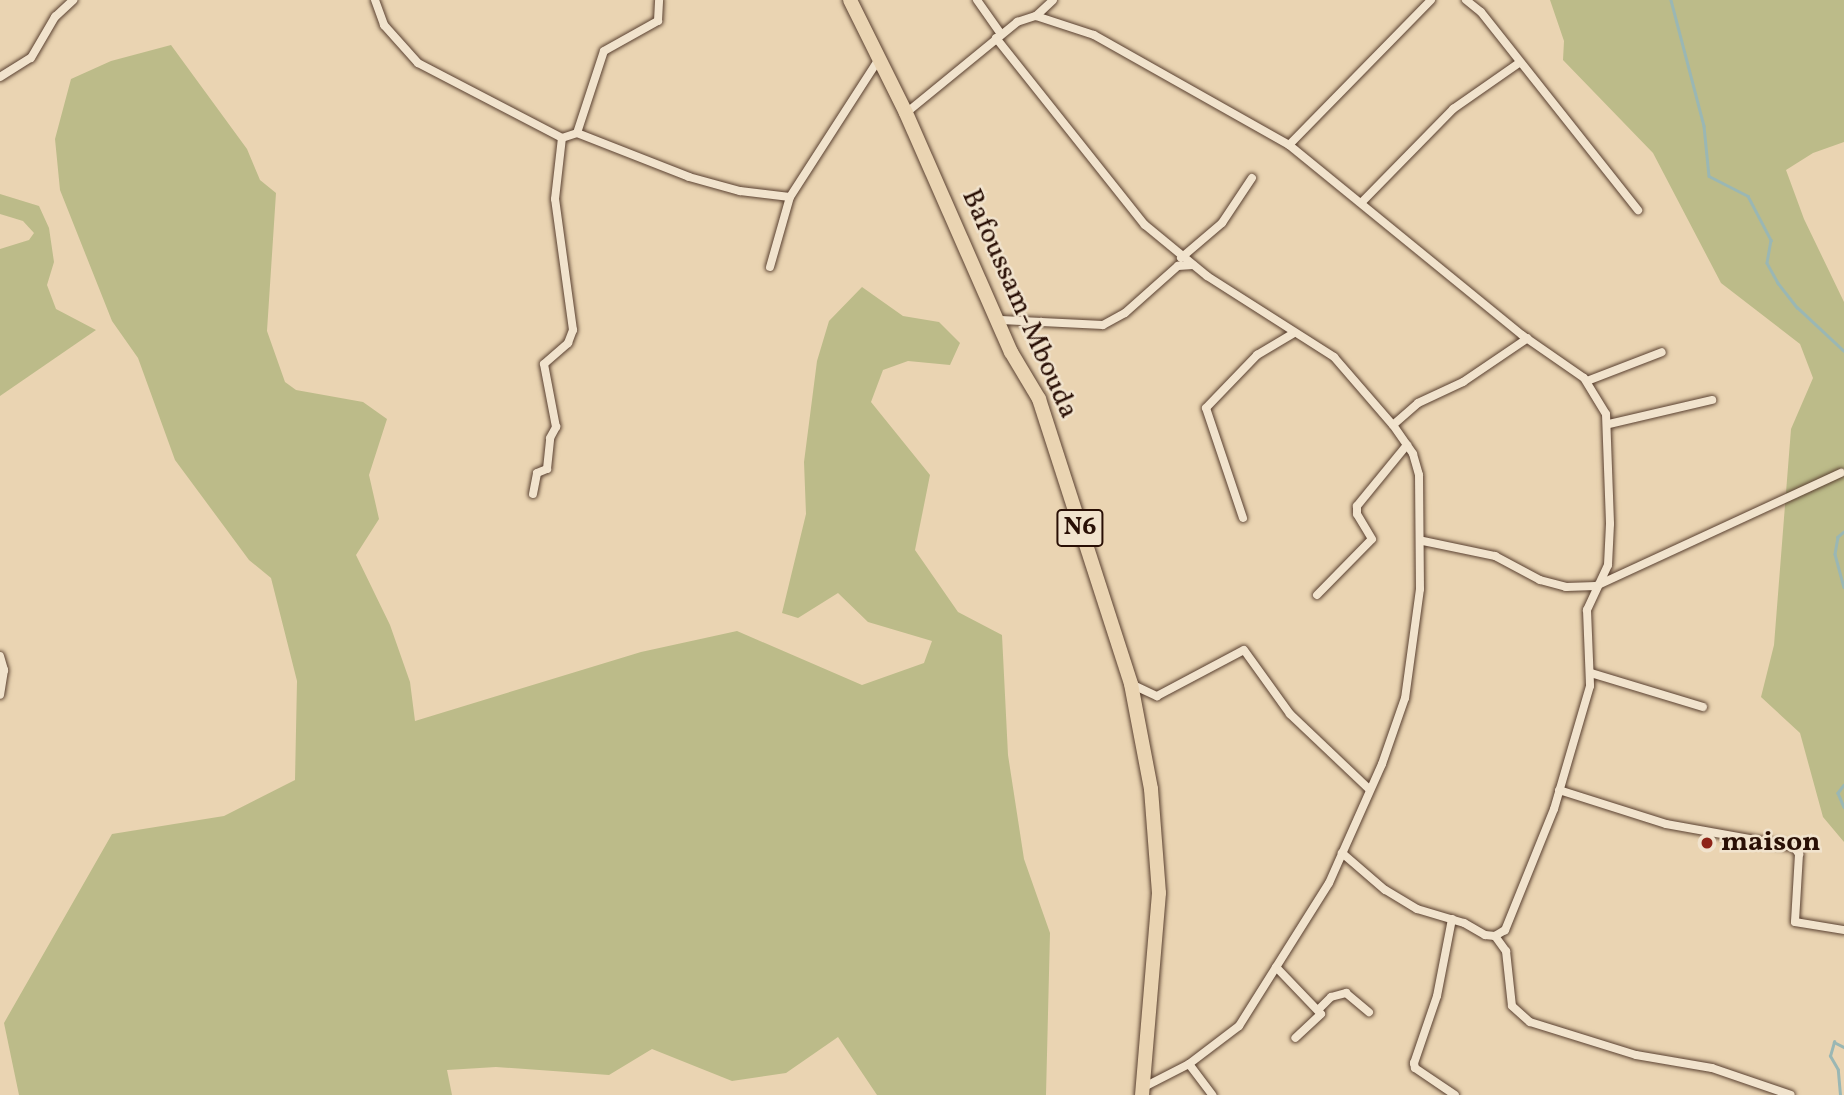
<!DOCTYPE html>
<html>
<head>
<meta charset="utf-8">
<style>
	body { margin:0 }
	#map { position:relative; width:1844px; height:1095px; overflow:hidden; background:#ead4b2; font-family:Vollkorn,serif }
	div>[style] { position:absolute }
	.green>* { inset:0; background:#bcbb89 }
	.stream>* { height:2.5px; margin:-1.25px; padding:0 1.25px; transform-origin:1.25px; border-radius:1.25px; background:#9ab7b4 }
	.roads { filter:drop-shadow(0 0 2px #594030) drop-shadow(0 0 2px #594030) }
	.minor>* { height:8px; margin:-4px; padding:0 4px; transform-origin:4px; border-radius:4px; background:#f1e3cd }
	.trunk>* { height:14px; margin:-7px; padding:0 7px; transform-origin:7px; border-radius:7px; background:#ead4b2 }
	.dots>* { width:19px; height:19px; translate:-50% -50%; box-sizing:border-box; border:4px solid #f1e3cd; border-radius:50% }
	span { translate:-50% -50%; white-space:nowrap; text-align:center; line-height:1.15; -webkit-text-stroke:5px #f1e3cd; paint-order:stroke }
	.shield-label span { padding:2px 5px; background:#f1e3cd; border:2px solid; border-radius:5px; -webkit-text-stroke-width:0 }
	.shield-label { font-size:26px; color:#290f05; font-weight:700 }
	.street-label { font-size:28px; color:#290f05 }
	.poi-label { font-size:28px; color:#290f05; font-weight:700 }
	.left { translate:0 -50%; text-align:left }
</style>
</head>
<body>
<div id="map">
	<div class="green">
		<div style="clip-path:polygon(1550px 0,1844px 0,1844px 142px,1813px 153px,1786px 170px,1804px 219px,1844px 302px,1844px 842px,1823px 817px,1800px 733px,1761px 697px,1774px 645px,1791px 429px,1813px 378px,1800px 344px,1721px 283px,1653px 153px,1563px 60px,1564px 41px)"></div>
		<div style="clip-path:polygon(171px 45px,247px 149px,260px 180px,276px 193px,267px 331px,285px 382px,296px 390px,363px 402px,387px 419px,369px 475px,379px 519px,356px 555px,390px 625px,410px 682px,415px 721px,641px 652px,737px 631px,862px 685px,924px 663px,932px 641px,868px 622px,838px 593px,798px 618px,782px 613px,806px 514px,804px 462px,817px 361px,829px 321px,862px 287px,903px 316px,939px 322px,960px 343px,950px 365px,908px 361px,883px 370px,871px 402px,930px 475px,915px 550px,958px 612px,1002px 635px,1008px 755px,1024px 859px,1050px 933px,1046px 1095px,877px 1095px,838px 1037px,786px 1073px,732px 1081px,652px 1049px,609px 1075px,496px 1067px,447px 1070px,452px 1095px,19px 1095px,4px 1023px,112px 834px,224px 816px,295px 780px,297px 681px,271px 578px,249px 560px,175px 460px,138px 358px,112px 321px,60px 190px,55px 139px,71px 79px,111px 61px)"></div>
		<div style="clip-path:polygon(0 194px,39px 206px,49px 228px,54px 262px,47px 285px,56px 309px,96px 330px,0 396px,0 249px,29px 240px,34px 233px,23px 221px,0 214px)"></div>
	</div>
	<div class="stream">
		<div style="left:1671px;top:0;width:130px;rotate:75.3deg"></div>
		<div style="left:1704px;top:126px;width:50px;rotate:84.3deg"></div>
		<div style="left:1709px;top:176px;width:44px;rotate:27.1deg"></div>
		<div style="left:1748px;top:196px;width:50px;rotate:62.4deg"></div>
		<div style="left:1771px;top:240px;width:23px;rotate:100deg"></div>
		<div style="left:1767px;top:263px;width:23px;rotate:61deg"></div>
		<div style="left:1778px;top:283px;width:31px;rotate:52deg"></div>
		<div style="left:1797px;top:307px;width:64px;rotate:43.1deg"></div>
		<div style="left:1844px;top:532px;width:8px;rotate:140deg"></div>
		<div style="left:1838px;top:537px;width:17px;rotate:100deg"></div>
		<div style="left:1835px;top:554px;width:34px;rotate:75deg"></div>
		<div style="left:1844px;top:785px;width:10px;rotate:127deg"></div>
		<div style="left:1838px;top:793px;width:15px;rotate:67deg"></div>
		<div style="left:1840px;top:1095px;width:25px;rotate:-95deg"></div>
		<div style="left:1838px;top:1070px;width:16px;rotate:-120deg"></div>
		<div style="left:1830px;top:1056px;width:15px;rotate:-74deg"></div>
		<div style="left:1834px;top:1042px;width:11px;rotate:27deg"></div>
	</div>
	<div class="roads">
		<div class="minor">
			<div style="left:375px;top:0;width:27px;rotate:70deg"></div>
			<div style="left:384px;top:25px;width:51px;rotate:48.2deg"></div>
			<div style="left:418px;top:63px;width:162px;rotate:27.5deg"></div>
			<div style="left:562px;top:138px;width:16px;rotate:-18deg"></div>
			<div style="left:577px;top:133px;width:120px;rotate:21.4deg"></div>
			<div style="left:689px;top:177px;width:53px;rotate:15.4deg"></div>
			<div style="left:740px;top:191px;width:50px;rotate:6.8deg"></div>
			<div style="left:977px;top:0;width:42px;rotate:54.8deg"></div>
			<div style="left:1466px;top:0;width:19px;rotate:39deg"></div>
			<div style="left:1481px;top:12px;width:253px;rotate:51.6deg"></div>
			<div style="left:1036px;top:16px;width:23px;rotate:-43deg"></div>
			<div style="left:996px;top:38px;width:239px;rotate:51.5deg"></div>
			<div style="left:1145px;top:225px;width:80px;rotate:39.4deg"></div>
			<div style="left:1207px;top:276px;width:151px;rotate:32.5deg"></div>
			<div style="left:1334px;top:357px;width:90px;rotate:49.1deg"></div>
			<div style="left:1393px;top:425px;width:35px;rotate:55deg"></div>
			<div style="left:1413px;top:454px;width:22px;rotate:74deg"></div>
			<div style="left:1419px;top:475px;width:114px;rotate:89.5deg"></div>
			<div style="left:1420px;top:589px;width:110px;rotate:97.8deg"></div>
			<div style="left:1405px;top:698px;width:70px;rotate:109.2deg"></div>
			<div style="left:1382px;top:764px;width:130px;rotate:114deg"></div>
			<div style="left:1329px;top:883px;width:169px;rotate:122.2deg"></div>
			<div style="left:1239px;top:1026px;width:63px;rotate:142.8deg"></div>
			<div style="left:1189px;top:1064px;width:51px;rotate:152.9deg"></div>
			<div style="left:0;top:77px;width:36px;rotate:-32deg"></div>
			<div style="left:31px;top:58px;width:48px;rotate:-59.7deg"></div>
			<div style="left:55px;top:17px;width:25px;rotate:-43deg"></div>
			<div style="left:906px;top:113px;width:144px;rotate:-39.3deg"></div>
			<div style="left:1017px;top:22px;width:20px;rotate:-18deg"></div>
			<div style="left:1036px;top:16px;width:61px;rotate:18.1deg"></div>
			<div style="left:1094px;top:35px;width:224px;rotate:29.4deg"></div>
			<div style="left:1289px;top:145px;width:301px;rotate:39.2deg"></div>
			<div style="left:1522px;top:335px;width:75px;rotate:34.7deg"></div>
			<div style="left:1584px;top:378px;width:42px;rotate:58.6deg"></div>
			<div style="left:1606px;top:414px;width:110px;rotate:87.9deg"></div>
			<div style="left:1610px;top:524px;width:41px;rotate:92.8deg"></div>
			<div style="left:1608px;top:565px;width:50px;rotate:115deg"></div>
			<div style="left:1587px;top:610px;width:76px;rotate:87.7deg"></div>
			<div style="left:1590px;top:686px;width:128px;rotate:106.3deg"></div>
			<div style="left:1554px;top:809px;width:131px;rotate:112deg"></div>
			<div style="left:1505px;top:930px;width:12px;rotate:149deg"></div>
			<div style="left:1495px;top:936px;width:10px;rotate:-174deg"></div>
			<div style="left:1485px;top:935px;width:24px;rotate:-150deg"></div>
			<div style="left:1464px;top:923px;width:49px;rotate:-163.4deg"></div>
			<div style="left:1417px;top:909px;width:37px;rotate:-149deg"></div>
			<div style="left:1385px;top:890px;width:57px;rotate:-139.3deg"></div>
			<div style="left:577px;top:133px;width:86px;rotate:-71.8deg"></div>
			<div style="left:604px;top:51px;width:62px;rotate:-29.1deg"></div>
			<div style="left:658px;top:21px;width:21px;rotate:-87deg"></div>
			<div style="left:1289px;top:145px;width:203px;rotate:-45.6deg"></div>
			<div style="left:1361px;top:203px;width:132px;rotate:-45.6deg"></div>
			<div style="left:1453px;top:109px;width:80px;rotate:-34.9deg"></div>
			<div style="left:1181px;top:258px;width:54px;rotate:-40.5deg"></div>
			<div style="left:1222px;top:223px;width:54px;rotate:-56.3deg"></div>
			<div style="left:770px;top:267px;width:73px;rotate:-74.1deg"></div>
			<div style="left:790px;top:197px;width:164px;rotate:-57.2deg"></div>
			<div style="left:1001px;top:320px;width:102px;rotate:2.8deg"></div>
			<div style="left:1103px;top:325px;width:25px;rotate:-29deg"></div>
			<div style="left:1125px;top:313px;width:71px;rotate:-41.6deg"></div>
			<div style="left:1178px;top:266px;width:15px;rotate:-4deg"></div>
			<div style="left:1587px;top:381px;width:80px;rotate:-21.1deg"></div>
			<div style="left:1609px;top:424px;width:106px;rotate:-13.1deg"></div>
			<div style="left:1393px;top:425px;width:33px;rotate:-41deg"></div>
			<div style="left:1418px;top:403px;width:50px;rotate:-25deg"></div>
			<div style="left:1463px;top:382px;width:78px;rotate:-34.1deg"></div>
			<div style="left:533px;top:494px;width:21px;rotate:-79deg"></div>
			<div style="left:537px;top:473px;width:11px;rotate:-22deg"></div>
			<div style="left:547px;top:469px;width:31px;rotate:-84deg"></div>
			<div style="left:550px;top:438px;width:13px;rotate:-61deg"></div>
			<div style="left:556px;top:427px;width:64px;rotate:-100.8deg"></div>
			<div style="left:544px;top:364px;width:32px;rotate:-41deg"></div>
			<div style="left:568px;top:343px;width:14px;rotate:-69deg"></div>
			<div style="left:573px;top:330px;width:132px;rotate:-97.8deg"></div>
			<div style="left:555px;top:199px;width:61px;rotate:-83.5deg"></div>
			<div style="left:1243px;top:518px;width:116px;rotate:-108.6deg"></div>
			<div style="left:1206px;top:408px;width:74px;rotate:-46.1deg"></div>
			<div style="left:1257px;top:355px;width:43px;rotate:-30.7deg"></div>
			<div style="left:1423px;top:541px;width:74px;rotate:11.8deg"></div>
			<div style="left:1495px;top:556px;width:51px;rotate:28.1deg"></div>
			<div style="left:1540px;top:580px;width:27px;rotate:15deg"></div>
			<div style="left:1566px;top:587px;width:30px;rotate:-2deg"></div>
			<div style="left:1596px;top:586px;width:270px;rotate:-24.8deg"></div>
			<div style="left:1317px;top:595px;width:78px;rotate:-45.5deg"></div>
			<div style="left:1372px;top:539px;width:29px;rotate:-121deg"></div>
			<div style="left:1357px;top:514px;width:8px;rotate:-90deg"></div>
			<div style="left:1357px;top:506px;width:79px;rotate:-50.7deg"></div>
			<div style="left:0;top:656px;width:15px;rotate:74deg"></div>
			<div style="left:4px;top:670px;width:25px;rotate:99deg"></div>
			<div style="left:1591px;top:673px;width:117px;rotate:16.9deg"></div>
			<div style="left:1131px;top:684px;width:29px;rotate:25deg"></div>
			<div style="left:1157px;top:696px;width:98px;rotate:-27.9deg"></div>
			<div style="left:1244px;top:650px;width:79px;rotate:54.3deg"></div>
			<div style="left:1290px;top:714px;width:108px;rotate:43.5deg"></div>
			<div style="left:1559px;top:790px;width:112px;rotate:17.6deg"></div>
			<div style="left:1666px;top:824px;width:130px;rotate:10.2deg"></div>
			<div style="left:1794px;top:847px;width:9px;rotate:54deg"></div>
			<div style="left:1799px;top:854px;width:68px;rotate:93.4deg"></div>
			<div style="left:1795px;top:922px;width:50px;rotate:9.3deg"></div>
			<div style="left:1452px;top:919px;width:78px;rotate:101deg"></div>
			<div style="left:1437px;top:996px;width:71px;rotate:108.9deg"></div>
			<div style="left:1414px;top:1063px;width:5px;rotate:79deg"></div>
			<div style="left:1415px;top:1068px;width:48px;rotate:34deg"></div>
			<div style="left:1495px;top:936px;width:19px;rotate:54deg"></div>
			<div style="left:1506px;top:951px;width:55px;rotate:83.8deg"></div>
			<div style="left:1512px;top:1006px;width:24px;rotate:42deg"></div>
			<div style="left:1530px;top:1022px;width:111px;rotate:17.3deg"></div>
			<div style="left:1636px;top:1055px;width:77px;rotate:9.7deg"></div>
			<div style="left:1712px;top:1068px;width:83px;rotate:18.9deg"></div>
			<div style="left:1276px;top:967px;width:65px;rotate:46.2deg"></div>
			<div style="left:1321px;top:1014px;width:35px;rotate:137deg"></div>
			<div style="left:1319px;top:1009px;width:17px;rotate:-45deg"></div>
			<div style="left:1331px;top:997px;width:16px;rotate:-15deg"></div>
			<div style="left:1346px;top:993px;width:30px;rotate:40deg"></div>
			<div style="left:1189px;top:1064px;width:39px;rotate:53deg"></div>
		</div>
		<div class="trunk">
			<div style="left:850px;top:0;width:126px;rotate:63.6deg"></div>
			<div style="left:906px;top:113px;width:261px;rotate:66.3deg"></div>
			<div style="left:1011px;top:352px;width:55px;rotate:59.2deg"></div>
			<div style="left:1039px;top:399px;width:299px;rotate:72.1deg"></div>
			<div style="left:1131px;top:684px;width:107px;rotate:79.2deg"></div>
			<div style="left:1151px;top:789px;width:104px;rotate:85.6deg"></div>
			<div style="left:1159px;top:893px;width:203px;rotate:94.8deg"></div>
		</div>
	</div>
	<div class="dots">
		<div style="left:1707px;top:843px;background:#8f2418"></div>
	</div>
	<div class="shield-label">
		<span style="left:1080px;top:528px">N6</span>
	</div>
	<div class="street-label">
		<span style="left:1019px;top:304px;rotate:66deg">Bafoussam-Mbouda</span>
	</div>
	<div class="poi-label">
		<span class="left" style="left:1721px;top:843px">maison</span>
	</div>
</div>
</body>
</html>
